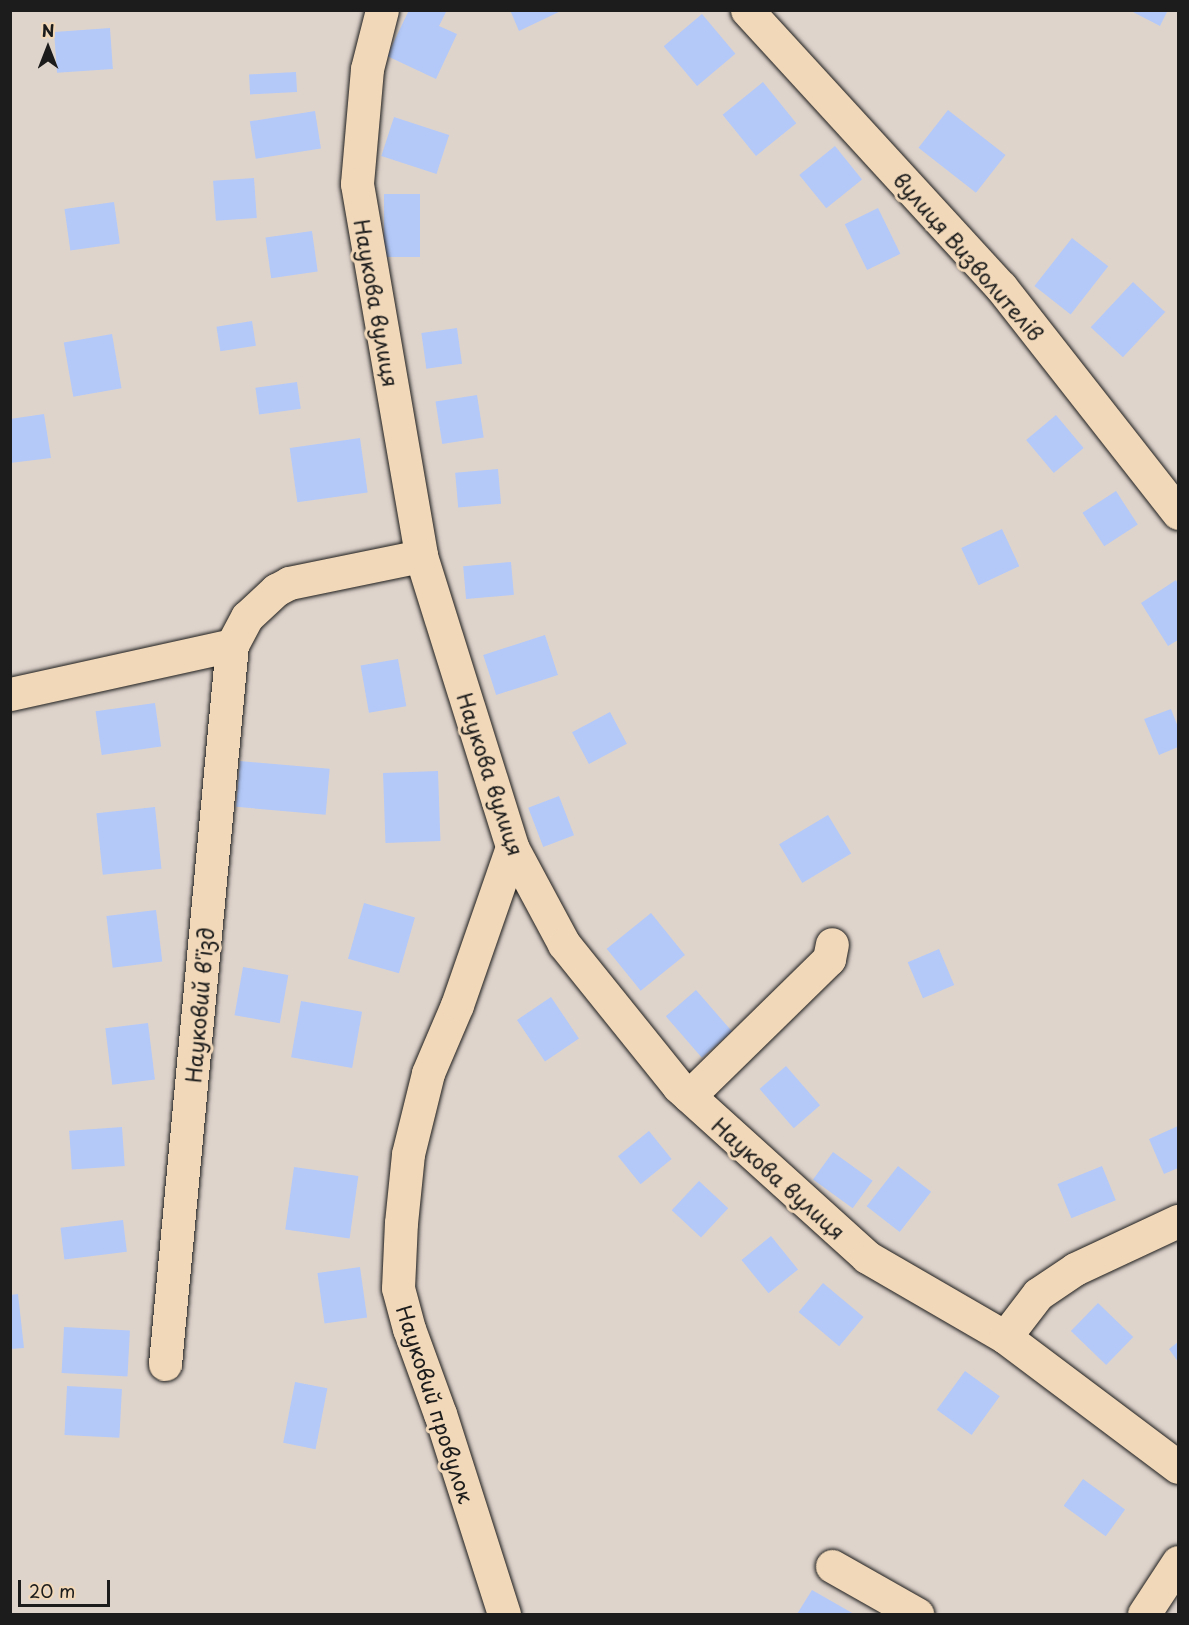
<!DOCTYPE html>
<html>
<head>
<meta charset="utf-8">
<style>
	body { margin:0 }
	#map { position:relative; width:1189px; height:1625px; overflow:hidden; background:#dfd4cc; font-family:"Playpen Sans",sans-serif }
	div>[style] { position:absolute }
	.building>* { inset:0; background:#b4c9f8; transform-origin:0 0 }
	.roads { filter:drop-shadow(0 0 2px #1c1c1c) drop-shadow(0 0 2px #1c1c1c) }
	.minor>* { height:33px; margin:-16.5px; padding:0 16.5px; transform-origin:16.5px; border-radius:16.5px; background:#f1d8b9 }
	span { translate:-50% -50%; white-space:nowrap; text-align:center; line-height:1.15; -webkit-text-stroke:6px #f1d8b9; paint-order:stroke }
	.street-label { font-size:21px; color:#1c1c1c }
	.frame { position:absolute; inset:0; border:12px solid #1c1c1c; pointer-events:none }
	.north { position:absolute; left:18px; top:18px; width:60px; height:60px; -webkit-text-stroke:4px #f1d8b9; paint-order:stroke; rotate:0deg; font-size:16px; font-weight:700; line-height:24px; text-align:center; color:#1c1c1c }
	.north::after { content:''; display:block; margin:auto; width:21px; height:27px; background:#1c1c1c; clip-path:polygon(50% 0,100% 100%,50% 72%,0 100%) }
	.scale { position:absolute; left:18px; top:1580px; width:92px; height:27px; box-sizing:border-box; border:3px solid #1c1c1c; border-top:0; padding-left:8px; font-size:18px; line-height:21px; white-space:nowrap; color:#1c1c1c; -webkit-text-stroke:4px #f1d8b9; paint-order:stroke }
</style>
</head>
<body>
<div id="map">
	<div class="building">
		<div style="clip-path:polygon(409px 10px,447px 10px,439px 26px,457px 34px,436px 79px,387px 56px)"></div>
		<div style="clip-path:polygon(510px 10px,563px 10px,519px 31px)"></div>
		<div style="clip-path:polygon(1129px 10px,1168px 10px,1160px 26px)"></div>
		<div style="left:702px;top:14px;width:52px;height:50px;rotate:50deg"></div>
		<div style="left:110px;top:28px;width:41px;height:56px;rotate:86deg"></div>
		<div style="left:296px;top:72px;width:20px;height:47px;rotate:87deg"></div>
		<div style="left:763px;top:82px;width:53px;height:52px;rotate:51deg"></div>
		<div style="left:948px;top:110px;width:73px;height:48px;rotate:38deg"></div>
		<div style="left:315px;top:111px;width:38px;height:66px;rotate:81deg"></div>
		<div style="left:394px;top:117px;width:58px;height:41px;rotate:18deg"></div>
		<div style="left:835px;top:146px;width:43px;height:46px;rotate:51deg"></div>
		<div style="left:254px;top:178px;width:40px;height:41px;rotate:86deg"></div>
		<div style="left:384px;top:194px;width:36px;height:63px"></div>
		<div style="left:114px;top:202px;width:42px;height:50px;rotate:82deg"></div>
		<div style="left:878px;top:208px;width:51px;height:37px;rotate:64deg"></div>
		<div style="left:312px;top:231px;width:41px;height:47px;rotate:82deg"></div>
		<div style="left:1072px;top:238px;width:46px;height:61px;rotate:38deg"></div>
		<div style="left:1133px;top:282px;width:44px;height:62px;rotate:43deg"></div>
		<div style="left:252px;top:321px;width:25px;height:36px;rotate:81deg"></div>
		<div style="left:457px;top:328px;width:36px;height:36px;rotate:82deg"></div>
		<div style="left:112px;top:334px;width:55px;height:49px;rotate:80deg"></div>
		<div style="left:297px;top:382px;width:27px;height:42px;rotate:82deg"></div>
		<div style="left:477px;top:395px;width:43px;height:42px;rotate:81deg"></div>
		<div style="clip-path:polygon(44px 414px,51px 458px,10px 463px,10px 419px)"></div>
		<div style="left:1056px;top:415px;width:43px;height:39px;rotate:50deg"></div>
		<div style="left:360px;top:438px;width:55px;height:71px;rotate:82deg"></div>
		<div style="left:498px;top:469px;width:35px;height:43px;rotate:85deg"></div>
		<div style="left:1116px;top:491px;width:40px;height:40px;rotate:57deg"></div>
		<div style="left:1002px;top:529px;width:41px;height:45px;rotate:65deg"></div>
		<div style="left:511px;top:562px;width:33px;height:48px;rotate:85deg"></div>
		<div style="clip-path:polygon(1176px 580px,1178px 584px,1178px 640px,1168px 646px,1141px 603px)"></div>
		<div style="left:545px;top:635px;width:42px;height:65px;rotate:72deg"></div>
		<div style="left:398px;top:659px;width:48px;height:38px;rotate:80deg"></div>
		<div style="left:155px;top:703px;width:44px;height:60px;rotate:82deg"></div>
		<div style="clip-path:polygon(1171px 709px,1178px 727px,1178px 747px,1159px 755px,1144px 719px)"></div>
		<div style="left:610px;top:712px;width:36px;height:43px;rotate:62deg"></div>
		<div style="left:240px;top:761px;width:90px;height:46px;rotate:5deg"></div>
		<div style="left:438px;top:771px;width:70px;height:55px;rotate:88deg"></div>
		<div style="left:559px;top:796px;width:42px;height:33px;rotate:69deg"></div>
		<div style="left:155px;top:807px;width:62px;height:59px;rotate:84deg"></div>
		<div style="left:828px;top:815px;width:45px;height:57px;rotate:59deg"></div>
		<div style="left:364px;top:903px;width:53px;height:58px;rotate:16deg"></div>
		<div style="left:156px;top:910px;width:52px;height:50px;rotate:83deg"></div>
		<div style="left:651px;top:913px;width:54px;height:57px;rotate:51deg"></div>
		<div style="left:939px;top:949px;width:39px;height:34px;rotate:67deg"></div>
		<div style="left:243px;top:967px;width:46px;height:49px;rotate:10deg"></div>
		<div style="left:696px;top:990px;width:55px;height:40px;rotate:49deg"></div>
		<div style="left:551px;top:997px;width:50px;height:41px;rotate:56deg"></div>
		<div style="left:301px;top:1001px;width:62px;height:57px;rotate:10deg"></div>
		<div style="left:148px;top:1023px;width:57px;height:43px;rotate:83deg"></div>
		<div style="left:786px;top:1066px;width:52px;height:35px;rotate:49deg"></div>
		<div style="clip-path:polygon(1178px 1126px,1178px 1168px,1164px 1174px,1149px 1139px)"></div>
		<div style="left:122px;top:1127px;width:39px;height:53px;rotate:86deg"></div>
		<div style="left:649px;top:1131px;width:36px;height:40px;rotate:51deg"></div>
		<div style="left:833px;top:1152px;width:49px;height:34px;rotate:36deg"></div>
		<div style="left:898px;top:1166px;width:42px;height:51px;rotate:38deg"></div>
		<div style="left:1102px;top:1166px;width:37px;height:48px;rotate:68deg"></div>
		<div style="left:294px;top:1167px;width:65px;height:63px;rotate:8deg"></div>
		<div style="left:699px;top:1181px;width:40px;height:40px;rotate:43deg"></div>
		<div style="left:123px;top:1220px;width:32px;height:63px;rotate:83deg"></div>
		<div style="left:771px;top:1236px;width:43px;height:38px;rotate:51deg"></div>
		<div style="left:360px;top:1267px;width:51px;height:43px;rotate:82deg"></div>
		<div style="left:823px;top:1283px;width:53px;height:38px;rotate:40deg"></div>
		<div style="clip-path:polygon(18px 1294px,24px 1348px,10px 1349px,10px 1295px)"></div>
		<div style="left:1098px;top:1303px;width:49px;height:39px;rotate:44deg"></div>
		<div style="left:64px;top:1327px;width:66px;height:46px;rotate:3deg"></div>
		<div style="clip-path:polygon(1178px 1342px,1178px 1362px,1169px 1349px)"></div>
		<div style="left:965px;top:1371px;width:43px;height:48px;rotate:36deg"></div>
		<div style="left:295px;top:1382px;width:33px;height:62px;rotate:11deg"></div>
		<div style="left:67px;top:1386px;width:55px;height:49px;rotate:3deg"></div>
		<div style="left:1083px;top:1479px;width:52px;height:33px;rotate:36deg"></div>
		<div style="clip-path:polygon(812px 1590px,854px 1614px,797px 1614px)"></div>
	</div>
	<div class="roads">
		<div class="minor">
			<div style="left:382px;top:10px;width:61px;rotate:104.3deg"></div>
			<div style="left:367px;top:69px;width:115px;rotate:95deg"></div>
			<div style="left:357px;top:184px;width:377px;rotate:80.2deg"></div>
			<div style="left:421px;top:556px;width:305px;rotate:72.6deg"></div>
			<div style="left:512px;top:847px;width:110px;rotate:61.8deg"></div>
			<div style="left:564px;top:944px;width:182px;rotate:51.2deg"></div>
			<div style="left:678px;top:1086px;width:255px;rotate:42.1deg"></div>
			<div style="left:867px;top:1257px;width:160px;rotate:30.1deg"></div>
			<div style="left:1005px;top:1337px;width:216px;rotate:36.9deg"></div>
			<div style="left:747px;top:10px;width:376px;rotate:47.5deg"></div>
			<div style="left:1001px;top:287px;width:287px;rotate:51.9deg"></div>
			<div style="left:10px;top:694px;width:227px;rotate:-12.4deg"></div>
			<div style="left:689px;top:1096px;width:196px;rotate:-44.4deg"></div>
			<div style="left:829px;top:959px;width:15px;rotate:-79deg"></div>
			<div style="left:1005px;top:1337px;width:54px;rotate:-52.5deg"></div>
			<div style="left:1038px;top:1294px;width:45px;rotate:-34deg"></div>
			<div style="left:1075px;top:1269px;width:114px;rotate:-25deg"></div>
			<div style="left:165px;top:1364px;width:722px;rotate:-84.68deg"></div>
			<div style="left:232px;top:645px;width:32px;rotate:-62deg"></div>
			<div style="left:247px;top:617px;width:40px;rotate:-43deg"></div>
			<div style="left:276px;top:590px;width:15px;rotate:-28deg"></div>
			<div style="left:289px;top:583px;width:135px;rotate:-11.6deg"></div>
			<div style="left:832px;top:1566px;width:98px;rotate:29.5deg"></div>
			<div style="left:504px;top:1614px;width:210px;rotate:-107.7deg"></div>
			<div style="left:440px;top:1414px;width:90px;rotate:-110deg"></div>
			<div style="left:409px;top:1329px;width:42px;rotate:-105deg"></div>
			<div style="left:398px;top:1288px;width:65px;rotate:-87.4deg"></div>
			<div style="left:401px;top:1223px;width:69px;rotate:-84.2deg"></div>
			<div style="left:408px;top:1154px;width:83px;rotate:-76.1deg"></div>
			<div style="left:428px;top:1073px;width:74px;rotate:-66.9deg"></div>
			<div style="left:457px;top:1005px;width:167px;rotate:-70.8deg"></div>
			<div style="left:1144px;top:1614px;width:62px;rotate:-56.8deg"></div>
		</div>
	</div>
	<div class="street-label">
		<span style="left:969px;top:256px;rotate:49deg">вулиця Визволителів</span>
		<span style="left:377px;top:303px;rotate:80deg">Наукова вулиця</span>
		<span style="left:491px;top:774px;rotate:72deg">Наукова вулиця</span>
		<span style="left:199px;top:1005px;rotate:-85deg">Науковий в'їзд</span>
		<span style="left:779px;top:1178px;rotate:42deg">Наукова вулиця</span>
		<span style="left:436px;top:1404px;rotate:72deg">Науковий провулок</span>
	</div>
	<div class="frame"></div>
	<div class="north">N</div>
	<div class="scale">20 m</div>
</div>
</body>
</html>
